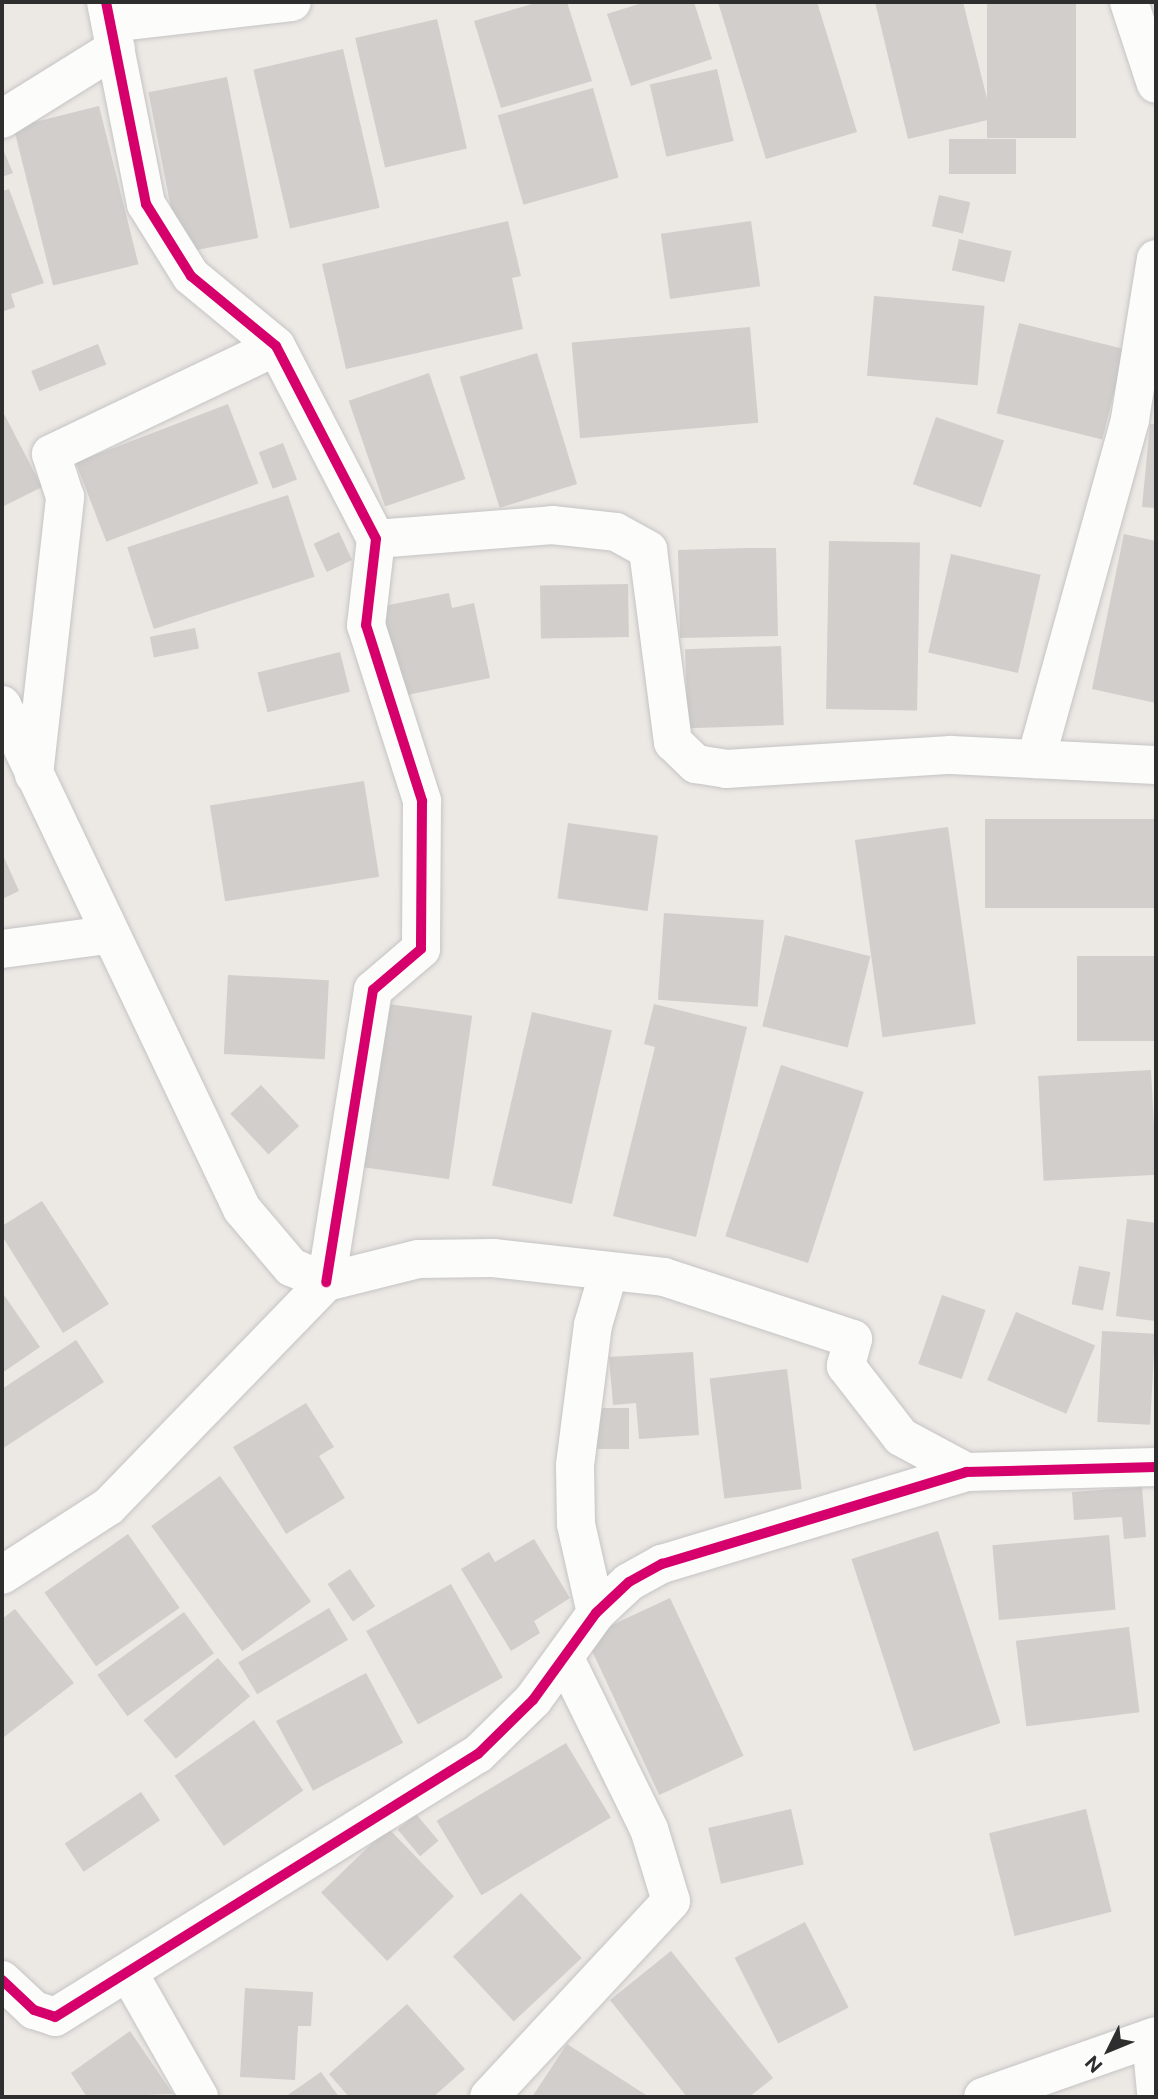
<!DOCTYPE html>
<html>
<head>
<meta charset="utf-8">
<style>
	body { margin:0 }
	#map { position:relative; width:1158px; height:2099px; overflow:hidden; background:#ece8e4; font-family:"Public Sans",sans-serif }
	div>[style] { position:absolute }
	.building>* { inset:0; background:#d1cecb; transform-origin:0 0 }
	.roads { filter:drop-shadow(0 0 2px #c5c4c5) drop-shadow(0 0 2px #c5c4c5) }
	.minor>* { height:38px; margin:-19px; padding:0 19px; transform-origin:19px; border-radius:19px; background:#fcfcfb }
	.cycleway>* { height:10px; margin:-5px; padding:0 5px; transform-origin:5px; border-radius:5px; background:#d6006c }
	span { translate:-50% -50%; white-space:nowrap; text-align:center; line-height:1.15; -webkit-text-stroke:5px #fff; paint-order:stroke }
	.frame { position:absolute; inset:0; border:4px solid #2e2e2e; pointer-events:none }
	.north { position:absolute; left:1074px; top:2015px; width:70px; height:70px; -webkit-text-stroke:5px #fff; paint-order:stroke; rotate:227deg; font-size:19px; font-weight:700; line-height:28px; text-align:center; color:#2e2e2e }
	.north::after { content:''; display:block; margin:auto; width:24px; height:32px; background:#2e2e2e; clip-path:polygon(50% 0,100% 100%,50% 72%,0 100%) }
</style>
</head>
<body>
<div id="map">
	<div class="building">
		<div style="clip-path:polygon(539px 2px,567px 2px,592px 81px,501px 108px,474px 21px)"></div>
		<div style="clip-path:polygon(645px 2px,694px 2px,712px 59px,631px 86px,607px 14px)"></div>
		<div style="clip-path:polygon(718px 2px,817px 2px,857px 132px,766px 159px)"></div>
		<div style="clip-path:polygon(875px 2px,963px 2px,992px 119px,908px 139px)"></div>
		<div style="left:987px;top:2px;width:89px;height:136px"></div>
		<div style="left:437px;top:19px;width:133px;height:84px;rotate:77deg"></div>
		<div style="left:343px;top:49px;width:163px;height:92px;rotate:77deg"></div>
		<div style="left:717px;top:69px;width:74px;height:69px;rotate:77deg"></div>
		<div style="left:227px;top:77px;width:164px;height:80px;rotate:79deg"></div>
		<div style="left:593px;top:88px;width:93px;height:99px;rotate:74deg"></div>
		<div style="left:99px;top:106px;width:163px;height:88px;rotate:76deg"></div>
		<div style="left:949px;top:139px;width:67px;height:35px"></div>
		<div style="clip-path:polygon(2px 147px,13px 173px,2px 177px)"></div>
		<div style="clip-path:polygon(9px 189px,44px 283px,11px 294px,15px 307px,2px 312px,2px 191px)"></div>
		<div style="left:939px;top:195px;width:32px;height:32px;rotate:13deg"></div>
		<div style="clip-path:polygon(508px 221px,521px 276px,512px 278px,523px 329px,346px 369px,322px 264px)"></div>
		<div style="left:751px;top:221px;width:66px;height:91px;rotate:82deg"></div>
		<div style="left:959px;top:239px;width:54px;height:32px;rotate:13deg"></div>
		<div style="left:874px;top:296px;width:111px;height:80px;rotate:5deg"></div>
		<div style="left:1019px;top:323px;width:109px;height:93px;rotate:14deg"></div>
		<div style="left:750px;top:327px;width:96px;height:179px;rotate:85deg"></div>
		<div style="left:98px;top:344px;width:22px;height:72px;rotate:68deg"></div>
		<div style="left:537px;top:353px;width:137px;height:81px;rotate:73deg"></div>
		<div style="left:429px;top:373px;width:112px;height:85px;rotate:71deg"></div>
		<div style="left:228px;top:404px;width:85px;height:163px;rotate:69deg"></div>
		<div style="clip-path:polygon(2px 410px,42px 487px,2px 507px)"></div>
		<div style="left:936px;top:417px;width:72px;height:71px;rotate:19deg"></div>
		<div style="clip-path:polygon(1150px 424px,1156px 424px,1156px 508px,1142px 507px)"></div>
		<div style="left:283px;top:443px;width:39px;height:26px;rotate:69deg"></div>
		<div style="left:288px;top:495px;width:86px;height:169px;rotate:72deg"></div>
		<div style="left:339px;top:532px;width:31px;height:28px;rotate:65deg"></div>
		<div style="clip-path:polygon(1124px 534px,1156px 541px,1156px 703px,1092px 689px)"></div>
		<div style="left:829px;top:541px;width:91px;height:168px;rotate:1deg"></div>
		<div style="clip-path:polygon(747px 548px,776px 548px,778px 636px,680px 638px,678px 550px)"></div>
		<div style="left:951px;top:554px;width:92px;height:101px;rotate:13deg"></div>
		<div style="left:628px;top:584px;width:53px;height:88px;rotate:89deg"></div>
		<div style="clip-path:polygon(449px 593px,452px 608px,474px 603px,490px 678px,397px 697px,379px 607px)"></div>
		<div style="left:195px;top:628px;width:21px;height:46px;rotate:79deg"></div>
		<div style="left:781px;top:646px;width:79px;height:96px;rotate:88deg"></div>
		<div style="left:340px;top:652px;width:41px;height:85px;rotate:76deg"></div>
		<div style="left:364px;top:781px;width:97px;height:156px;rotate:81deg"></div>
		<div style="left:1156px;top:819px;width:89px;height:171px;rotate:90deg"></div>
		<div style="left:568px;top:823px;width:91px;height:76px;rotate:8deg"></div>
		<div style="left:948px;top:827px;width:199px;height:94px;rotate:82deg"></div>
		<div style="clip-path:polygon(2px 853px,19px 891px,2px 899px)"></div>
		<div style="left:664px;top:913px;width:100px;height:87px;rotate:4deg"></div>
		<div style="left:785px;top:935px;width:88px;height:94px;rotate:14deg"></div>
		<div style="left:1156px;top:956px;width:85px;height:79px;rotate:90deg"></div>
		<div style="left:228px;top:975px;width:101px;height:79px;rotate:3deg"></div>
		<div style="left:381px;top:1003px;width:92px;height:165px;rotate:8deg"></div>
		<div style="clip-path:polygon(654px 1004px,747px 1027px,696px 1237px,613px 1216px,655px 1047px,644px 1044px)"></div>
		<div style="left:532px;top:1012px;width:82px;height:178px;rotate:13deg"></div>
		<div style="left:781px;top:1065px;width:87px;height:180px;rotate:18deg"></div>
		<div style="left:1151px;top:1070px;width:105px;height:113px;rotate:87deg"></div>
		<div style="left:261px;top:1085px;width:56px;height:42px;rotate:47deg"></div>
		<div style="clip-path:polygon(42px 1201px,109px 1304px,63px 1333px,2px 1236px,2px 1226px)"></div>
		<div style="clip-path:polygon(1127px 1219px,1156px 1223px,1155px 1321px,1116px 1316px)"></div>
		<div style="left:1079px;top:1266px;width:32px;height:39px;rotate:11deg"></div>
		<div style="clip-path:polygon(2px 1292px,40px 1347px,2px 1373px)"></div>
		<div style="left:942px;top:1295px;width:46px;height:73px;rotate:19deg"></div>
		<div style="left:1016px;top:1312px;width:86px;height:74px;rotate:23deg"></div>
		<div style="left:1102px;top:1331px;width:53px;height:91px;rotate:3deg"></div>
		<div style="clip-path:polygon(76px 1340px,104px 1382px,2px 1449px,2px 1389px)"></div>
		<div style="clip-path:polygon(693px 1352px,699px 1435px,639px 1439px,636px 1403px,613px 1405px,609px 1357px)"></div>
		<div style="left:787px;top:1369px;width:121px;height:78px;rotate:83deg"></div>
		<div style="clip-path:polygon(306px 1403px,334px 1447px,319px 1456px,345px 1498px,286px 1534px,233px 1447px)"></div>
		<div style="left:629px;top:1408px;width:41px;height:35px;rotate:90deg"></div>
		<div style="left:220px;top:1476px;width:155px;height:85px;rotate:54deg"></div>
		<div style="clip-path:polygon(1142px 1487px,1146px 1537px,1124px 1539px,1122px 1517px,1074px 1520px,1072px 1492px)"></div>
		<div style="left:938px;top:1531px;width:202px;height:91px;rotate:72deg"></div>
		<div style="left:128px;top:1534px;width:90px;height:102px;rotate:55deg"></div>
		<div style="left:1109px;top:1535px;width:75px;height:117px;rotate:85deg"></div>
		<div style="clip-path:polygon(534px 1539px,570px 1598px,534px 1621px,540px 1633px,511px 1651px,461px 1569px,489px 1552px,495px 1562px)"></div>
		<div style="left:350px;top:1569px;width:45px;height:27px;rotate:56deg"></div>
		<div style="left:451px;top:1584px;width:107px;height:97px;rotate:61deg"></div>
		<div style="left:670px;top:1598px;width:174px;height:93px;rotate:65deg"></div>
		<div style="left:329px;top:1608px;width:37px;height:106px;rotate:59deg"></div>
		<div style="clip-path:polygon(15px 1609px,74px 1683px,4px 1737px,2px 1619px)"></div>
		<div style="left:184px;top:1612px;width:51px;height:107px;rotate:54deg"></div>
		<div style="left:1129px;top:1627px;width:86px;height:114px;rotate:83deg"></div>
		<div style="left:218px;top:1658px;width:50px;height:97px;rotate:50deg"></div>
		<div style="left:366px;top:1673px;width:79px;height:102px;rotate:62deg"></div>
		<div style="left:254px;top:1720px;width:86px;height:97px;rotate:55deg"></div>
		<div style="left:566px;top:1743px;width:87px;height:151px;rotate:59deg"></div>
		<div style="left:141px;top:1792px;width:34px;height:92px;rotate:56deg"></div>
		<div style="left:791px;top:1809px;width:57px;height:85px;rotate:77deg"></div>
		<div style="left:1086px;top:1809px;width:106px;height:100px;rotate:76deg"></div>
		<div style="left:416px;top:1814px;width:35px;height:24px;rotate:50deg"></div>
		<div style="left:388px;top:1828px;width:95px;height:93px;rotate:46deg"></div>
		<div style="left:521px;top:1893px;width:89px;height:93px;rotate:47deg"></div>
		<div style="left:805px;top:1922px;width:96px;height:79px;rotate:63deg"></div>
		<div style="clip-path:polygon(671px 1951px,773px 2078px,749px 2097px,687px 2097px,610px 2000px)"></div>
		<div style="clip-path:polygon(245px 1988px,313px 1992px,311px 2026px,298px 2026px,295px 2080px,240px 2077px)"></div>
		<div style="clip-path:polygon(407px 2004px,465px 2069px,433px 2097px,349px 2097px,329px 2074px)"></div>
		<div style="clip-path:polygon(130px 2031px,173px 2094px,87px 2097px,71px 2073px)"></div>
		<div style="clip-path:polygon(567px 2044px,649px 2097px,532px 2097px)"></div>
		<div style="clip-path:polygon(321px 2072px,339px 2097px,285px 2097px)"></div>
	</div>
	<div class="roads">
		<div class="minor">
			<div style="left:106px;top:2px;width:206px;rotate:78.8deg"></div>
			<div style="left:146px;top:204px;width:85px;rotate:58deg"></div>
			<div style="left:191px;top:276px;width:110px;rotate:39.5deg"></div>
			<div style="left:276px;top:346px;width:217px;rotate:62.6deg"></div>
			<div style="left:376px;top:539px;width:87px;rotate:96.6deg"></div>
			<div style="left:366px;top:625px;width:185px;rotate:72.3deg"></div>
			<div style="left:422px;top:801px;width:148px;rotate:90.4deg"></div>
			<div style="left:421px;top:949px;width:63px;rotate:139.5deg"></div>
			<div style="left:373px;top:990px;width:296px;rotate:99.1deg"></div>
			<div style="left:1129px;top:2px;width:86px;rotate:71.8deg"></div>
			<div style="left:111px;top:23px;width:182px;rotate:-6.6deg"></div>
			<div style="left:2px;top:119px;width:134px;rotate:-31.9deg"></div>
			<div style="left:376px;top:539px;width:177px;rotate:-4.5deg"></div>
			<div style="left:552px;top:525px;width:64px;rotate:6.2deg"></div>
			<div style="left:616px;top:532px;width:37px;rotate:29deg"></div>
			<div style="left:648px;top:550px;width:194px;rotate:82.6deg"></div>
			<div style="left:673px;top:742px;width:32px;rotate:44deg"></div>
			<div style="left:696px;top:764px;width:30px;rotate:9deg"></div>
			<div style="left:726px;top:769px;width:225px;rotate:-3.6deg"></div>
			<div style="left:951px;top:755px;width:205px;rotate:2.8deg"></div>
			<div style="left:2px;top:705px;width:558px;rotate:64.54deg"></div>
			<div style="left:242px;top:1209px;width:76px;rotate:49.8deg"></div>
			<div style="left:291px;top:1267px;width:38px;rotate:23deg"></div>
			<div style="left:1036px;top:759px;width:353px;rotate:-74.5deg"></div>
			<div style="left:1130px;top:419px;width:162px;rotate:-80.8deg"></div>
			<div style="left:34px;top:775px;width:280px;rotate:-83.6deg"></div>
			<div style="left:65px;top:497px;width:45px;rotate:-108deg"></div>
			<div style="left:51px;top:454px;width:248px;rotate:-25.5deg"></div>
			<div style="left:2px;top:949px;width:106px;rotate:-7.6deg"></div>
			<div style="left:2px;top:1575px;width:127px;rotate:-32.8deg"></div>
			<div style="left:109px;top:1506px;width:312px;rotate:-45.9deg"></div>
			<div style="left:326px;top:1282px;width:95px;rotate:-14deg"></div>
			<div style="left:418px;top:1259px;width:75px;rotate:-0.8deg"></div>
			<div style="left:493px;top:1258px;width:172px;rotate:6.3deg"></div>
			<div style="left:664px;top:1277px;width:199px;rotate:18.2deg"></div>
			<div style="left:853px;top:1339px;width:28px;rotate:105deg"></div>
			<div style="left:846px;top:1366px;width:90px;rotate:52.2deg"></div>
			<div style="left:901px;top:1437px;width:74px;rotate:28.3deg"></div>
			<div style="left:596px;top:1613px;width:91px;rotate:-102.7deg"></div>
			<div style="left:576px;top:1524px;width:59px;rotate:-91deg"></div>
			<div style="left:575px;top:1465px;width:141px;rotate:-82.7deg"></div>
			<div style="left:593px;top:1325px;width:56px;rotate:-73.5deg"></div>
			<div style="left:128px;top:1972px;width:144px;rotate:60.4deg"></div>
			<div style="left:2px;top:1980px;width:44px;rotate:43.2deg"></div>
			<div style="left:34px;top:2010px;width:22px;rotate:18deg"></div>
			<div style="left:55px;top:2017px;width:498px;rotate:-31.9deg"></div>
			<div style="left:478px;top:1754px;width:77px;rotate:-44.5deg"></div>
			<div style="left:533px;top:1700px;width:107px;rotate:-54.1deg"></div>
			<div style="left:596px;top:1613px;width:45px;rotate:-43.2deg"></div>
			<div style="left:629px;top:1582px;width:38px;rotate:-29deg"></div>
			<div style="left:662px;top:1564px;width:318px;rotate:-16.8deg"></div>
			<div style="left:966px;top:1472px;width:190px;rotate:-1.5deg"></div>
			<div style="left:1151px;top:2038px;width:54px;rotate:84.7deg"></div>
			<div style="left:489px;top:2097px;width:267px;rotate:-47.1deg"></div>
			<div style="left:671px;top:1901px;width:75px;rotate:-107deg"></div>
			<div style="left:649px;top:1829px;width:188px;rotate:-116.2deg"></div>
			<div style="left:983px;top:2097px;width:183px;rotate:-19.4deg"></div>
		</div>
	</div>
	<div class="cycleway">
		<div style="left:106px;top:2px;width:206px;rotate:78.8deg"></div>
		<div style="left:146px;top:204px;width:85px;rotate:58deg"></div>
		<div style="left:191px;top:276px;width:110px;rotate:39.5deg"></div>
		<div style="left:276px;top:346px;width:217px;rotate:62.6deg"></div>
		<div style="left:376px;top:539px;width:87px;rotate:96.6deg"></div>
		<div style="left:366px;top:625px;width:185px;rotate:72.3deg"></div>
		<div style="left:422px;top:801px;width:148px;rotate:90.4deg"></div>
		<div style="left:421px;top:949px;width:63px;rotate:139.5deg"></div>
		<div style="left:373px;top:990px;width:296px;rotate:99.1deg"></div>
		<div style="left:2px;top:1980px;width:44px;rotate:43.2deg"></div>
		<div style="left:34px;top:2010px;width:22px;rotate:18deg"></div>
		<div style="left:55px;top:2017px;width:498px;rotate:-31.9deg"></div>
		<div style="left:478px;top:1754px;width:77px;rotate:-44.5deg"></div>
		<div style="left:533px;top:1700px;width:107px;rotate:-54.1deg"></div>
		<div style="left:596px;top:1613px;width:45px;rotate:-43.2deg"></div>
		<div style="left:629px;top:1582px;width:38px;rotate:-29deg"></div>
		<div style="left:662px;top:1564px;width:318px;rotate:-16.8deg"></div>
		<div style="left:966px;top:1472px;width:190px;rotate:-1.5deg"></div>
	</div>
	<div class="frame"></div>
	<div class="north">N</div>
</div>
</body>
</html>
